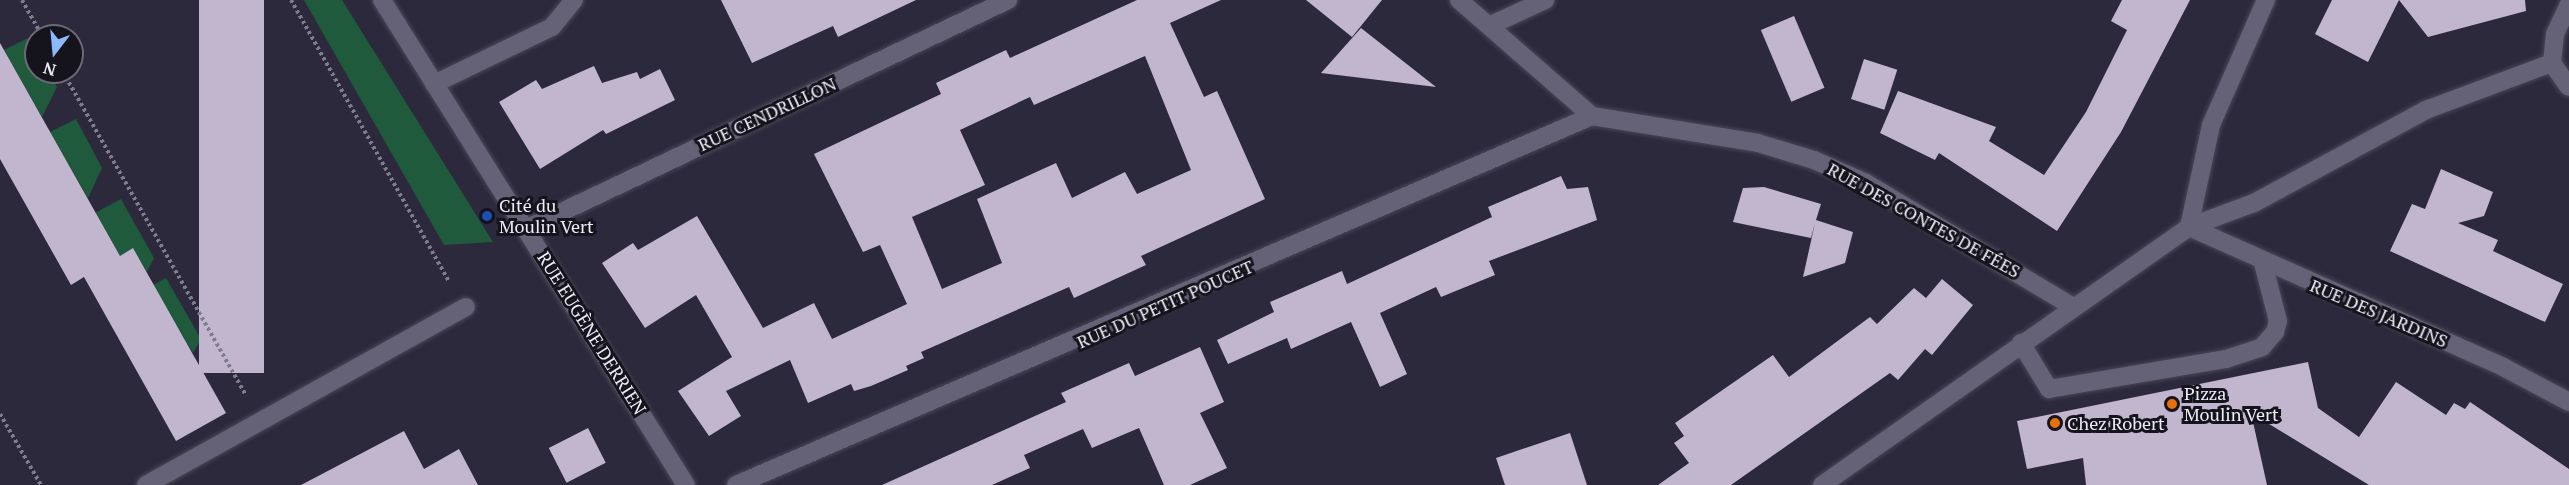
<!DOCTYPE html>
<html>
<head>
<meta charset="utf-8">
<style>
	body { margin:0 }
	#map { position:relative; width:2569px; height:485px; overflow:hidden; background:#2c293c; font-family:"PT Serif",serif }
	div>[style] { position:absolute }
	.green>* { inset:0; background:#1f5a3d }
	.building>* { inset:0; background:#c1b6cd; transform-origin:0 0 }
	.path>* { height:4px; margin-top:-2px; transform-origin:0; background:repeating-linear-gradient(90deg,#7e7c8d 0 3px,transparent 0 6px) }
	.roads { filter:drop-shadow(0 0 2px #494757) drop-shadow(0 0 2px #494757) }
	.minor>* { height:18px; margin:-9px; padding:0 9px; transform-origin:9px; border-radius:9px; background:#656278 }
	.dots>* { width:16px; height:16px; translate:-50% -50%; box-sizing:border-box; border:3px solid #15131c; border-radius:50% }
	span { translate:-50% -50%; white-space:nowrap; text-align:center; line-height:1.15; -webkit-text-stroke:6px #15131c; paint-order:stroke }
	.street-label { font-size:18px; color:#eeedfa }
	.poi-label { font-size:18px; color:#eeedfa }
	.left { translate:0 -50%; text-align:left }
	.north { position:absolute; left:24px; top:24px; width:60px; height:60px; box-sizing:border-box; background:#15131c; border:2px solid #6c6a75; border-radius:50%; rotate:196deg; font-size:16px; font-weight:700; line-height:24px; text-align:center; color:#eeedfa }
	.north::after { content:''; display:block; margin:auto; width:21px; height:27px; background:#8cb9fc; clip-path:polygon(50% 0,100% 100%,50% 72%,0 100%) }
</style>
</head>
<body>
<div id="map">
	<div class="green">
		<div style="clip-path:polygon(304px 0,342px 0,493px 242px,444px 245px)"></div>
		<div style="clip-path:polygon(28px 38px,36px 51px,36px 72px,48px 72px,57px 87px,42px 117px,4px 50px)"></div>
		<div style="clip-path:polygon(76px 119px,102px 168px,88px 198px,50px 132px)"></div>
		<div style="clip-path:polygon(121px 199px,154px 258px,147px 272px,133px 249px,120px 256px,95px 213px)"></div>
		<div style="clip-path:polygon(166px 278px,201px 339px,193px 353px,153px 285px)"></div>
	</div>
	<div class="building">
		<div style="left:199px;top:0;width:65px;height:373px"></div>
		<div style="clip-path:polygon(721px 0,916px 0,838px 37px,833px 26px,752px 63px)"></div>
		<div style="clip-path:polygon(evenodd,1137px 0,1221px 0,1170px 23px,1204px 97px,1217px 91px,1265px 199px,1141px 256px,1146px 265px,1074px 298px,1069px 287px,921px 352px,924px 358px,906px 366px,908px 370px,871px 386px,854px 391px,851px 384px,808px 403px,790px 360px,726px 391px,741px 416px,709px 436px,678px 391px,732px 357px,696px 295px,645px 328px,602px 263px,633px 243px,638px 250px,697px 216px,763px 328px,814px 303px,832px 339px,907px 304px,880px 245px,863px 252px,814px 154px,941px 94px,936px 83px,1006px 50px,1010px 58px,1137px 0,1145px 56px,1191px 170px,1137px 194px,1125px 172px,1072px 198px,1056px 163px,977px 199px,1002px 263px,942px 289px,912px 217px,985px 185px,960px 130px,1030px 97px,1034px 105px,1145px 56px)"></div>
		<div style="clip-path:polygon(1306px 0,1382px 0,1352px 37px)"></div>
		<div style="clip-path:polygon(2122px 0,2190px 0,2121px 132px,2057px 231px,1939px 153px,1935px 160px,1880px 133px,1898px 91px,1996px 127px,1989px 141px,2044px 175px,2086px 112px,2127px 30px,2111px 21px)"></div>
		<div style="clip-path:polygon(2332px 0,2525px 0,2526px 11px,2428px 37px,2399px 0,2368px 62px,2315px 34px)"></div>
		<div style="left:1794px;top:16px;width:78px;height:36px;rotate:67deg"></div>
		<div style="clip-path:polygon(1361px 28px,1436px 87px,1321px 73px)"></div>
		<div style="clip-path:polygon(0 43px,120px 256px,133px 248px,226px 413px,176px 441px,84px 277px,71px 285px,0 159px)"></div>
		<div style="left:1864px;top:59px;width:35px;height:42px;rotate:18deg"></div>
		<div style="clip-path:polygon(594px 66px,602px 83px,637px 72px,640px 79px,660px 69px,675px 100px,606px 134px,603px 130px,540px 169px,499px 102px,536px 80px,542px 89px)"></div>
		<div style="clip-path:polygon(2441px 169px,2493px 192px,2484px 216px,2458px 223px,2498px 240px,2493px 251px,2563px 284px,2545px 322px,2390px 251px,2412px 204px,2425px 209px)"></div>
		<div style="clip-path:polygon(1561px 176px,1567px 189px,1588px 187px,1597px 220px,1489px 261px,1495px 275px,1441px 297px,1436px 287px,1380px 313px,1407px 374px,1380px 387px,1351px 322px,1291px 349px,1287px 338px,1228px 364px,1217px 340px,1274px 312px,1270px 302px,1342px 271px,1347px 284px,1492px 217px,1488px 207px)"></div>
		<div style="clip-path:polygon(1764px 187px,1821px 204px,1816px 220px,1853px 232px,1845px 263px,1803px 277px,1815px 223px,1811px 238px,1733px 222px,1743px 188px)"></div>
		<div style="clip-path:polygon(1942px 279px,1973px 305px,1932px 355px,1925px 349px,1898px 380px,1890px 373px,1731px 485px,1658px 485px,1689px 463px,1674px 443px,1684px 436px,1675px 423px,1773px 355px,1789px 377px,1870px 317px,1877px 324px,1914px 288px,1926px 298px)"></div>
		<div style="clip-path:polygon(1200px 347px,1224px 402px,1200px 413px,1227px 468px,1190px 485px,1164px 485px,1139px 428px,1092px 448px,1083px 429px,1024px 455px,1030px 468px,992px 485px,882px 485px,1066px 402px,1061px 393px,1129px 363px,1135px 376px)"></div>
		<div style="clip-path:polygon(2308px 362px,2318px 408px,2359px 437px,2396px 382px,2446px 415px,2454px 403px,2465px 409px,2470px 402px,2569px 469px,2569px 485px,2369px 485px,2251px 413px,2267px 485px,2086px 485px,2083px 458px,2027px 469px,2017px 421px)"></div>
		<div style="left:588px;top:428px;width:39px;height:44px;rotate:63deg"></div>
		<div style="clip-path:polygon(404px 431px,424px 469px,459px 449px,478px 485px,301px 485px)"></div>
		<div style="clip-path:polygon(1570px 433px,1587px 485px,1505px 485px,1496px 458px)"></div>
	</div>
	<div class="path">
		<div style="left:22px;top:0;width:41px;rotate:60.9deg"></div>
		<div style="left:291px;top:0;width:323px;rotate:60.7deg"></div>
		<div style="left:63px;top:72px;width:372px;rotate:60.5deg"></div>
		<div style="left:0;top:414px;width:82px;rotate:60deg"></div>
	</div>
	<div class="roads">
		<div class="minor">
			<div style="left:382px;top:0;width:572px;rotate:57.92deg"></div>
			<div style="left:1459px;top:0;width:176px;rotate:41.1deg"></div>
			<div style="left:2569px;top:4px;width:33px;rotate:115deg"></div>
			<div style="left:2555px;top:34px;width:29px;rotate:96deg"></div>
			<div style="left:2552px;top:63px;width:29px;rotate:55deg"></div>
			<div style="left:1491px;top:25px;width:60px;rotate:-24.8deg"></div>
			<div style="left:434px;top:84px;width:131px;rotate:-25.8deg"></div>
			<div style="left:552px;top:27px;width:35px;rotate:-51deg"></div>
			<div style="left:1592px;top:116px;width:168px;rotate:9.2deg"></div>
			<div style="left:1758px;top:143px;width:59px;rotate:16.9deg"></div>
			<div style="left:1814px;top:160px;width:57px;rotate:23.9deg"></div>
			<div style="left:1866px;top:183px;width:241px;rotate:30.9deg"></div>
			<div style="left:2189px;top:227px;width:344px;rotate:24deg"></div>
			<div style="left:2503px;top:367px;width:75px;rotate:27.9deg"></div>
			<div style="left:2189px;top:227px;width:104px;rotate:-77.8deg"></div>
			<div style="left:2211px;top:125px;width:137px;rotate:-66.3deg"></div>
			<div style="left:526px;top:229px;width:534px;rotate:-25.41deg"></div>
			<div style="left:2021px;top:343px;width:54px;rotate:58.7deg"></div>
			<div style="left:2049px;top:389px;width:180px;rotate:-9.6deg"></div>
			<div style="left:2226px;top:359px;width:38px;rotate:-18deg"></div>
			<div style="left:2262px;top:347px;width:20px;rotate:-49deg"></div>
			<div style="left:2275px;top:332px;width:11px;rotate:-75deg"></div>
			<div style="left:2278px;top:321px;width:60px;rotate:-104.5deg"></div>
			<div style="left:146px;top:485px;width:366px;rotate:-29.1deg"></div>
			<div style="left:736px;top:485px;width:932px;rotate:-23.32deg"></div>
			<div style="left:1822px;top:485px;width:449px;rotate:-35.1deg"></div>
			<div style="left:2189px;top:227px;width:69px;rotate:-20.3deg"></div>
			<div style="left:2254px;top:203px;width:196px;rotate:-28.4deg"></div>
			<div style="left:2426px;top:110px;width:134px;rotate:-20.5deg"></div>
		</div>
	</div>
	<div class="dots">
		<div style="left:487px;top:216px;background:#1a4fb4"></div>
		<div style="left:2172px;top:404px;background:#e8710a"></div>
		<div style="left:2055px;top:423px;background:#e8710a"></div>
	</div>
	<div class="street-label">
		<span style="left:767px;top:114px;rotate:-25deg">RUE CENDRILLON</span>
		<span style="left:1924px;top:220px;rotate:29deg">RUE DES CONTES DE FÉES</span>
		<span style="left:1165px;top:304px;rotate:-24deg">RUE DU PETIT POUCET</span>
		<span style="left:2379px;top:313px;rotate:23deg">RUE DES JARDINS</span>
		<span style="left:592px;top:333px;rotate:58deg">RUE EUGÈNE DERRIEN</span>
	</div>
	<div class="poi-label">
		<span class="left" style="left:499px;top:216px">Cité du<br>Moulin Vert</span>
		<span class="left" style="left:2184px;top:404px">Pizza<br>Moulin Vert</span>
		<span class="left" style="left:2067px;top:423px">Chez Robert</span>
	</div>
	<div class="north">N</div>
</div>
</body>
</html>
